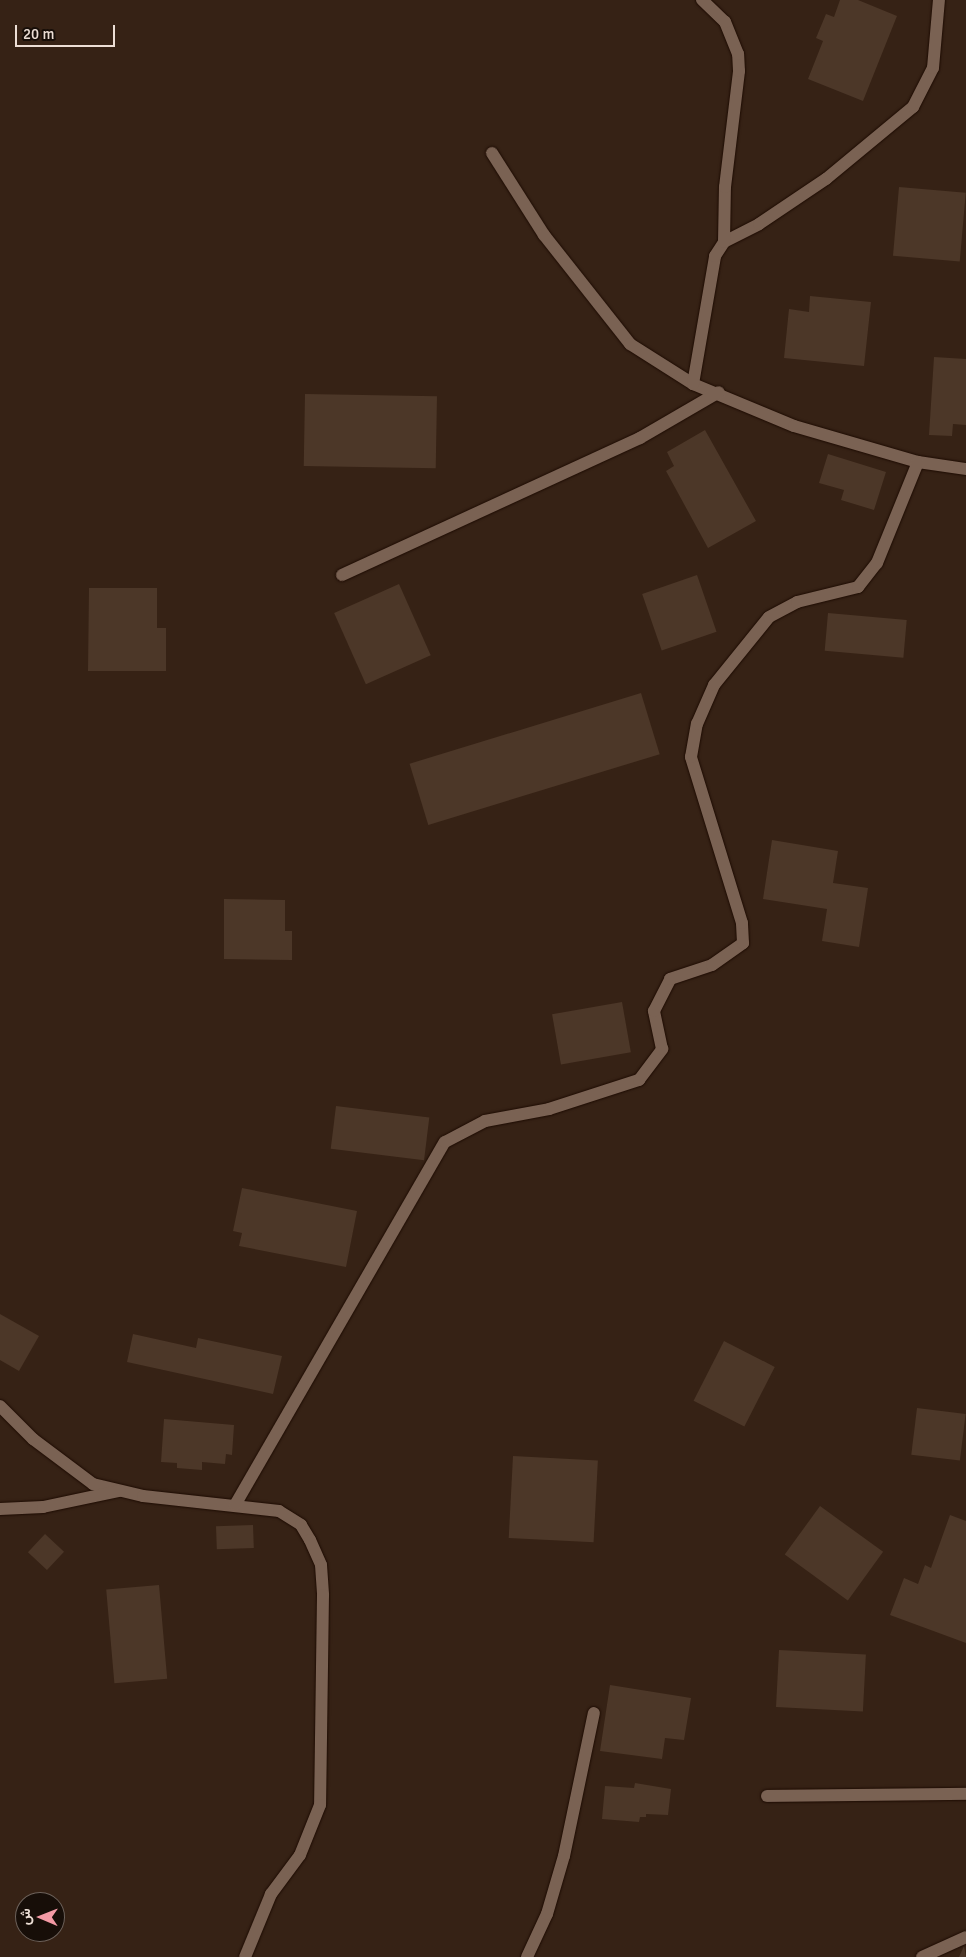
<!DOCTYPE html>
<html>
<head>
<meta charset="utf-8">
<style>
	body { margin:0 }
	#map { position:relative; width:966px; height:1957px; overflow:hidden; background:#362215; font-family:Signika,Vazirmatn,sans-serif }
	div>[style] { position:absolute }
	.building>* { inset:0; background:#4c3728; transform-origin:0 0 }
	.roads { filter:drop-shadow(0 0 1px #1d0b02) drop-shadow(0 0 1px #1d0b02) }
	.street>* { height:12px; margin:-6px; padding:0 6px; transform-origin:6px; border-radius:6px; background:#7a6253 }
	span { translate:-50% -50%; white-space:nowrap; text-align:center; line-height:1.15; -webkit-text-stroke:4px #170e08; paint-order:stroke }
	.north { position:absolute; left:15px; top:1892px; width:50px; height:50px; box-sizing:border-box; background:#170e08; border:1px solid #6c615a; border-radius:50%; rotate:271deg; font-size:14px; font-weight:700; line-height:20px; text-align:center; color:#ecded5 }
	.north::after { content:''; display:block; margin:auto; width:18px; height:22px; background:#f49aa5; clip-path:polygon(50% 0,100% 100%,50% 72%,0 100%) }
	.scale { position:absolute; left:15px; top:25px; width:100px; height:22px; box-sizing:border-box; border:2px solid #ecded5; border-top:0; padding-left:6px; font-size:15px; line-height:18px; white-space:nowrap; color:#ecded5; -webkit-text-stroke:4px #170e08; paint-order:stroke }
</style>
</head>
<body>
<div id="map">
	<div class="building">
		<div style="clip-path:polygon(840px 0,858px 0,897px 16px,863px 101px,808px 79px,823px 41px,816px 38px,826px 14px,834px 17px)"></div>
		<div style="left:899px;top:187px;width:67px;height:69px;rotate:5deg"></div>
		<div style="clip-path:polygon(810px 296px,871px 302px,864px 366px,784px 358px,789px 309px,809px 312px)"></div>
		<div style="clip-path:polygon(934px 357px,966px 359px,966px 425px,953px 424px,952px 436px,929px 435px)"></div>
		<div style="left:305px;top:394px;width:132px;height:72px;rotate:1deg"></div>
		<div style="clip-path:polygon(705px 430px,756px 521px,708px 548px,666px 471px,674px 466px,667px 452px)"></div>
		<div style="clip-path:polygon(828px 454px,886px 472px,874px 510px,841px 500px,844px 490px,819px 483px)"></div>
		<div style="left:697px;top:575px;width:60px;height:58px;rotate:71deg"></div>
		<div style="left:399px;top:584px;width:78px;height:71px;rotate:66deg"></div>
		<div style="clip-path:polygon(89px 588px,157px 588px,157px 628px,166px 628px,166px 671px,88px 671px)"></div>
		<div style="left:828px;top:613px;width:79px;height:38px;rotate:5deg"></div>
		<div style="left:641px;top:693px;width:64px;height:242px;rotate:73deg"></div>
		<div style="clip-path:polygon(772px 840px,838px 851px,833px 883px,868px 888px,859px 947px,822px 941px,827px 909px,763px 899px)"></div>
		<div style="clip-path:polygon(224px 899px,285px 900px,285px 931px,292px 931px,292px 960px,224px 959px)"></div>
		<div style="left:622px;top:1002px;width:51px;height:71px;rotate:80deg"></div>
		<div style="left:336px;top:1106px;width:94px;height:43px;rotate:7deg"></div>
		<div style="clip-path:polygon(242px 1188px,357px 1211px,346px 1267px,239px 1246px,242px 1233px,233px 1231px)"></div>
		<div style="clip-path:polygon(0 1314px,39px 1336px,19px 1371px,0 1360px)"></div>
		<div style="clip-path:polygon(133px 1334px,196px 1348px,198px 1338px,282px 1356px,273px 1394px,127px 1362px)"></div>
		<div style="left:724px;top:1341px;width:57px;height:67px;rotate:27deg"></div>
		<div style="left:917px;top:1408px;width:49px;height:47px;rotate:7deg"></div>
		<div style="clip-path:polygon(164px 1419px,234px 1425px,232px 1455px,226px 1454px,225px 1464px,202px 1462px,202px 1470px,177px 1468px,177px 1463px,161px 1462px)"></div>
		<div style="left:513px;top:1456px;width:85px;height:82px;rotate:3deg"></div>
		<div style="left:820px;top:1506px;width:78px;height:60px;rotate:36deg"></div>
		<div style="clip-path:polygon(950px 1515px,966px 1521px,966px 1643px,890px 1615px,904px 1578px,918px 1584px,925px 1565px,931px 1568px)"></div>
		<div style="left:253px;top:1525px;width:23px;height:37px;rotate:88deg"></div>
		<div style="left:45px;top:1534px;width:26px;height:25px;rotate:43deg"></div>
		<div style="left:159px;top:1585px;width:94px;height:53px;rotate:85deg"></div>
		<div style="left:779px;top:1650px;width:87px;height:57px;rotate:3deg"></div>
		<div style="clip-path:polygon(610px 1685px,691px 1698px,684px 1740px,665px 1738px,662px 1759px,600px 1751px)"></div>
		<div style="clip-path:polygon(635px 1783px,671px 1789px,668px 1815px,646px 1814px,646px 1817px,640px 1817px,639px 1822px,602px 1819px,605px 1786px,634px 1788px)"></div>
		<div style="clip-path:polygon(964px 1946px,966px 1957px,959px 1957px)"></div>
	</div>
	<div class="roads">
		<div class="street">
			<div style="left:492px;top:153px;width:97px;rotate:57.6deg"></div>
			<div style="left:544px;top:235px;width:139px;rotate:51.7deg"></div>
			<div style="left:630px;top:344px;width:75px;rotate:32.4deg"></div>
			<div style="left:693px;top:384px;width:109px;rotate:22.6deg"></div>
			<div style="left:794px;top:426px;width:129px;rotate:16.2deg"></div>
			<div style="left:918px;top:462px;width:49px;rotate:8.3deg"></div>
			<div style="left:724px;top:242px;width:39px;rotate:-27deg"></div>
			<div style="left:759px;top:224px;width:81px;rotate:-33.9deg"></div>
			<div style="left:826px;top:179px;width:113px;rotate:-39.6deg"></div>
			<div style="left:913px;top:107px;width:44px;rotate:-62.9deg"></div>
			<div style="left:933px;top:68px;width:68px;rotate:-85deg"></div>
			<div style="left:693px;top:384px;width:130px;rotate:-80.2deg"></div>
			<div style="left:715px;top:256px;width:17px;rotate:-57deg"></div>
			<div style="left:724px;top:242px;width:55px;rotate:-89deg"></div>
			<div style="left:725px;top:187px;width:117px;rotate:-83.1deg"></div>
			<div style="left:739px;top:71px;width:17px;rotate:-93deg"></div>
			<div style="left:738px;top:54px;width:35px;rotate:-112deg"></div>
			<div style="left:725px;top:22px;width:32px;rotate:-136deg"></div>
			<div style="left:342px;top:575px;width:328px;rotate:-24.7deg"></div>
			<div style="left:640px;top:438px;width:91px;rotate:-30.2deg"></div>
			<div style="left:0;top:1406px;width:47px;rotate:45deg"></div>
			<div style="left:33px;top:1439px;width:75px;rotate:36.9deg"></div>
			<div style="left:93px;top:1484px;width:51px;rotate:13.5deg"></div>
			<div style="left:143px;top:1496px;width:137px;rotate:6.3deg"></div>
			<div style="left:279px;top:1511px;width:26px;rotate:32deg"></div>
			<div style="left:301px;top:1525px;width:17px;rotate:59deg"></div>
			<div style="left:310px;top:1540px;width:27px;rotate:66deg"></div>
			<div style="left:321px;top:1565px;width:30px;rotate:86deg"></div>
			<div style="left:323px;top:1595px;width:210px;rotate:90.8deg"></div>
			<div style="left:320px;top:1805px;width:54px;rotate:111.8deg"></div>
			<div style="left:300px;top:1855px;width:49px;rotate:126.6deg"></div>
			<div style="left:271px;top:1894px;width:68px;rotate:112.4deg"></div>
			<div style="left:235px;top:1505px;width:419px;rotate:-60deg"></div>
			<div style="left:445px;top:1142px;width:45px;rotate:-27.7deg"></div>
			<div style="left:485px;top:1121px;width:65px;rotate:-10.6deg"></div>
			<div style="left:549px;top:1109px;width:95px;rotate:-17.9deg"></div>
			<div style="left:639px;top:1080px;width:39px;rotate:-53deg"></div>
			<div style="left:662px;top:1049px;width:39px;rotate:-102deg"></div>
			<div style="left:654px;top:1011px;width:36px;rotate:-63deg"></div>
			<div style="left:670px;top:979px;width:44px;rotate:-18.4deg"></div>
			<div style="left:712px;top:965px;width:38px;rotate:-35deg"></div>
			<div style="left:743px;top:943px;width:20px;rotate:-93deg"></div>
			<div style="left:742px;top:923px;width:174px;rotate:-107.1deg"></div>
			<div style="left:691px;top:757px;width:34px;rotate:-80deg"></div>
			<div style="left:697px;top:724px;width:43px;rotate:-66.4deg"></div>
			<div style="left:714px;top:685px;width:87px;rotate:-51deg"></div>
			<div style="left:769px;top:617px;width:32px;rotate:-28deg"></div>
			<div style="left:797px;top:602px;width:63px;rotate:-13.8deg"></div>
			<div style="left:858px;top:587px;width:31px;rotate:-52deg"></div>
			<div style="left:877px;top:563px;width:109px;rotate:-67.9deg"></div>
			<div style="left:0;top:1509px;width:43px;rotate:-2.7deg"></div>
			<div style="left:43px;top:1507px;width:78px;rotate:-11.9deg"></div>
			<div style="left:767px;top:1796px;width:199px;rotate:-0.6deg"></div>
			<div style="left:527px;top:1957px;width:47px;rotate:-65.1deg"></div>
			<div style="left:547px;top:1914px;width:60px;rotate:-73.7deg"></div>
			<div style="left:564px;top:1856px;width:146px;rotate:-78.2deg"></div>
			<div style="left:922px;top:1957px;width:48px;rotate:-24.4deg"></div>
		</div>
	</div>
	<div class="north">ش</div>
	<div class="scale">20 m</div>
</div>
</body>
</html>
